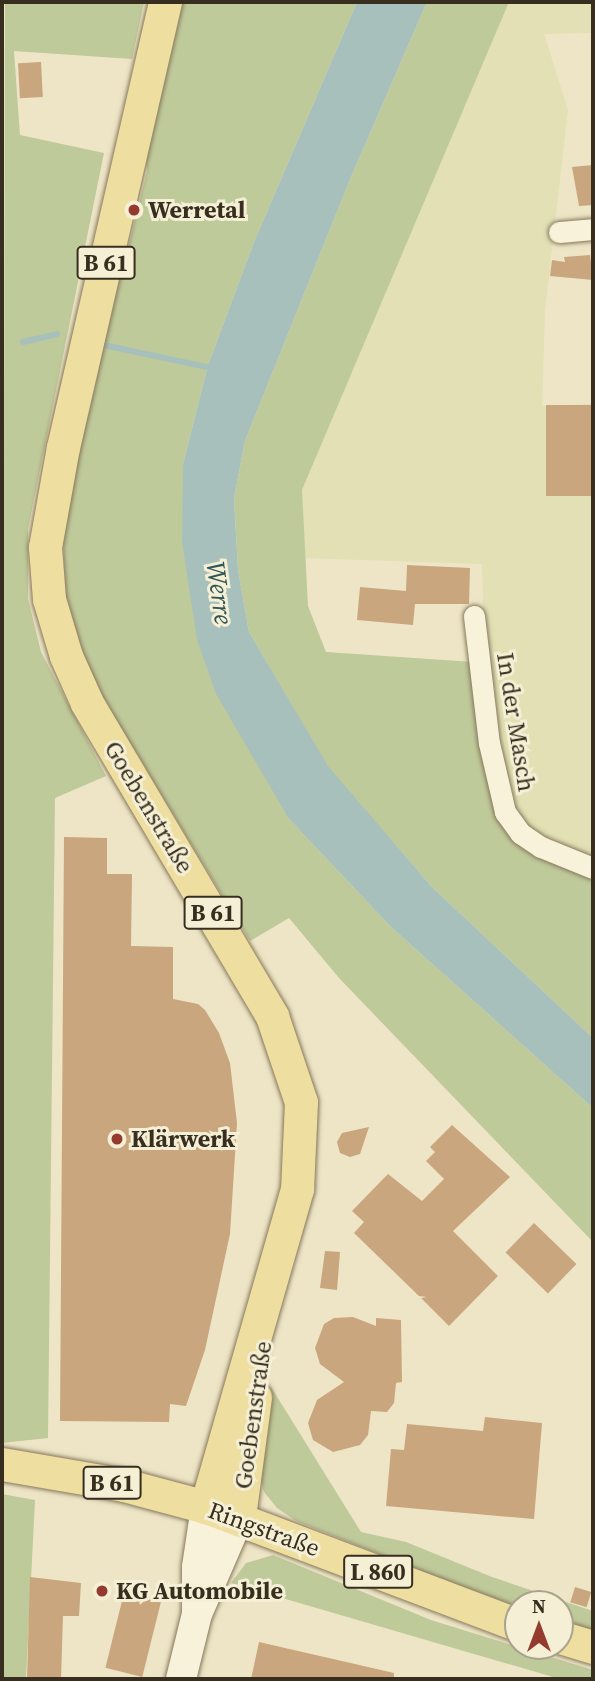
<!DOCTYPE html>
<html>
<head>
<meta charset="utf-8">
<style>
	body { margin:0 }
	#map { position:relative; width:595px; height:1681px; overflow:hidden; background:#ede5c6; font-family:"Source Serif 4",serif }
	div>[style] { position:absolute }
	.farmland>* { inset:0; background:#e2e0b4 }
	.green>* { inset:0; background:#bfca9a }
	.water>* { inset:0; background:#a7c0bc }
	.stream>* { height:6px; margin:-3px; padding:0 3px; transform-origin:3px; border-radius:3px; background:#a7c0bc }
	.building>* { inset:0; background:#c9a67d; transform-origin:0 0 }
	.roads { filter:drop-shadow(0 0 2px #87785c) drop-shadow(0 0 2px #87785c) }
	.street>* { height:21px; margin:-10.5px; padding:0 10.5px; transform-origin:10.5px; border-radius:10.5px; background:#f7f2d9 }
	.secondary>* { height:30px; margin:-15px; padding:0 15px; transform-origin:15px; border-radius:15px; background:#f7f2d9 }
	.primary>* { height:33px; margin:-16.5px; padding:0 16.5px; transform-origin:16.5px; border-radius:16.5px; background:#eedea0 }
	.dots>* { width:19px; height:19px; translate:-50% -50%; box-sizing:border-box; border:4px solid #f4efd5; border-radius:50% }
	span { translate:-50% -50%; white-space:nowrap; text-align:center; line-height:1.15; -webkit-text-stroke:6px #f4efd5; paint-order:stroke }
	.shield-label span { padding:2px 5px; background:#f4efd5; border:2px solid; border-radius:5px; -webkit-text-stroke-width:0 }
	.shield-label { font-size:23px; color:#382e20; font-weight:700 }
	.poi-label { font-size:24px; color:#382e20; font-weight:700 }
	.left { translate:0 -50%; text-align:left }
	.street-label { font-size:24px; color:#382e20 }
	.water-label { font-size:26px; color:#2f5557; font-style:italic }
	.frame { position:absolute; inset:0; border:4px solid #382e20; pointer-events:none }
	.north { position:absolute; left:504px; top:1590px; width:70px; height:70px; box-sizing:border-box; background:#f4efd5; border:2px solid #a9a28d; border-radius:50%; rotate:0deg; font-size:19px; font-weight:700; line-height:28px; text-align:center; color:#382e20 }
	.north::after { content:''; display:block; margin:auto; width:24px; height:32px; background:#943a2f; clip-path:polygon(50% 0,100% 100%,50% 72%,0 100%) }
</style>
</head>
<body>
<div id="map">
	<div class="farmland">
		<div style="clip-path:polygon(509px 2px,593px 2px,593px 33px,544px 34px,568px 110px,545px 310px,542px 406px,593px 404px,593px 862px,527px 829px,507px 800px,485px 663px,482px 564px,303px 558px,302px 490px)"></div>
	</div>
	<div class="green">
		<div style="clip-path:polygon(5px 2px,144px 2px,132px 59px,14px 51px,20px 135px,104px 153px,28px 529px,28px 599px,41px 652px,106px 776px,55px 798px,48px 1438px,2px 1443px)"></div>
		<div style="clip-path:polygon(178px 2px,357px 2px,254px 242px,208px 365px,183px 464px,289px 819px,391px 927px,593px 1108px,593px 1242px,339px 978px,289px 918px,250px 941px,104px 700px,79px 651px,66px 609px,62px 514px,112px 284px,126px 256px,147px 172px,145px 142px)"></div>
		<div style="clip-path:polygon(427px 2px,509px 2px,302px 490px,308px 606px,326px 652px,473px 662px,514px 833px,593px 870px,593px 1038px,432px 887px,327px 766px,249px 632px,238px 570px,234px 498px,245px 441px,351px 177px)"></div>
		<div style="clip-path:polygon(271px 1387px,361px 1532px,406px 1542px,492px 1577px,593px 1611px,593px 1630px,560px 1621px,560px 1604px,518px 1604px,518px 1609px,296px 1521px,277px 1508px,264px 1492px,258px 1469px,264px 1397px)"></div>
		<div style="clip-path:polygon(2px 1494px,35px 1500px,26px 1679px,2px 1679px)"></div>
		<div style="clip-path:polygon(273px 1555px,431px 1620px,593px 1670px,593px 1679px,560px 1679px,231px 1583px,246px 1563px)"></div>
	</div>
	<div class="water">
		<div style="clip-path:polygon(357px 2px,427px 2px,351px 177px,245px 441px,234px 498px,238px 570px,249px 632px,328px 766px,432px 887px,593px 1038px,593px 1108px,391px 927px,289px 819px,216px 694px,197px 640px,182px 542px,183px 464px,208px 365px,254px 242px)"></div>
	</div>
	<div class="stream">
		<div style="left:23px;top:342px;width:35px;rotate:-13deg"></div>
		<div style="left:108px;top:346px;width:110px;rotate:12deg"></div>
	</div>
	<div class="building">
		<div style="left:41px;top:62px;width:35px;height:23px;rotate:87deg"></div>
		<div style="clip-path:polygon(593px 165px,593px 205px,579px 206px,572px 167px)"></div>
		<div style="clip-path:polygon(590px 255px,593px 280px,550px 276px,552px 260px,565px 262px,564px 257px)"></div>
		<div style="left:593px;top:405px;width:91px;height:47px;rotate:90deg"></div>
		<div style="clip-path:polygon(407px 565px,470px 568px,469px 604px,415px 604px,413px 625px,357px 620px,360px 587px,406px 591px)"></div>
		<div style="clip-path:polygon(64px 837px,107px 838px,107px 874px,132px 874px,131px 946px,173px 947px,173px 999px,198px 1004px,205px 1010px,219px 1033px,230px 1063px,237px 1123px,230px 1234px,205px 1350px,186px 1406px,170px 1404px,169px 1422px,60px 1421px)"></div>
		<div style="clip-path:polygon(452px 1125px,510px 1177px,453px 1231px,498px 1276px,449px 1326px,421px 1298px,427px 1297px,419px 1296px,354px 1233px,364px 1222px,352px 1211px,388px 1174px,422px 1201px,444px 1179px,426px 1161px,435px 1152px,430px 1147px)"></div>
		<div style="clip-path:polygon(369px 1127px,360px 1154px,350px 1157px,340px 1153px,337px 1142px,342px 1133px)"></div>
		<div style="left:534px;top:1223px;width:59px;height:41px;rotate:44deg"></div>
		<div style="clip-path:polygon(325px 1251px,340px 1252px,337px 1290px,320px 1288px)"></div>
		<div style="clip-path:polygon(353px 1317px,376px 1326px,376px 1318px,401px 1320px,402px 1382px,396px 1383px,394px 1403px,387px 1412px,371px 1411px,368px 1435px,360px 1445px,333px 1452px,313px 1440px,308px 1423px,317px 1400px,344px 1382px,320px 1364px,315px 1348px,324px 1324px,334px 1318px)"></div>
		<div style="clip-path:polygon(485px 1417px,542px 1423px,534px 1519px,386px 1506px,391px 1449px,404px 1450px,407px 1424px,483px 1431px)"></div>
		<div style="clip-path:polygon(30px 1577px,81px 1583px,79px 1616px,63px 1616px,61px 1679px,27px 1679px)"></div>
		<div style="left:575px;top:1587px;width:17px;height:16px;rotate:17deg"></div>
		<div style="left:124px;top:1593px;width:38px;height:77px;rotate:14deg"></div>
		<div style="clip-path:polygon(259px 1642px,394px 1673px,394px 1679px,251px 1679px)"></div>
	</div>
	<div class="roads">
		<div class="street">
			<div style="left:559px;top:232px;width:34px;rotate:-5deg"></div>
			<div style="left:474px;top:616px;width:128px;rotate:83.3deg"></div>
			<div style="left:489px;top:743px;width:71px;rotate:76.9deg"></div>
			<div style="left:505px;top:812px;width:26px;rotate:54deg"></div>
			<div style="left:520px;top:833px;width:25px;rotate:34deg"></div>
			<div style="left:541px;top:847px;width:56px;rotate:22deg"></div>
		</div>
		<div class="secondary">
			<div style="left:197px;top:1611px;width:44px;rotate:-90deg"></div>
			<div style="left:197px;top:1567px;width:61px;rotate:-81.5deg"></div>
			<div style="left:181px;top:1679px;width:67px;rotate:-76.2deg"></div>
			<div style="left:197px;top:1614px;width:106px;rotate:-66.6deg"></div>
		</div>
		<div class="primary">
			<div style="left:165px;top:2px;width:457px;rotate:102.9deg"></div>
			<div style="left:63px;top:447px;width:102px;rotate:100.2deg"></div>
			<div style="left:45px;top:547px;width:52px;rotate:85.6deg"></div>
			<div style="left:49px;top:599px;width:59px;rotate:73.4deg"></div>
			<div style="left:66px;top:656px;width:51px;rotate:65.9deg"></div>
			<div style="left:87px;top:703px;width:364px;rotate:59.4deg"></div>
			<div style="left:272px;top:1016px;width:91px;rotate:71.4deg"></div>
			<div style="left:301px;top:1102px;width:87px;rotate:92.6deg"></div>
			<div style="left:297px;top:1189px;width:331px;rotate:106deg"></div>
			<div style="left:2px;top:1464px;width:124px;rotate:9.8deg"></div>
			<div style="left:124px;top:1485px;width:85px;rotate:15deg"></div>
			<div style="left:206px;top:1507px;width:334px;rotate:20.7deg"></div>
			<div style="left:239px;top:1517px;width:121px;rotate:-82.4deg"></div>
			<div style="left:560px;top:1637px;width:34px;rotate:17deg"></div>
		</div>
	</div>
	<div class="dots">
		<div style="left:134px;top:210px;background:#943a2f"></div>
		<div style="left:117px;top:1139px;background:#943a2f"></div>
		<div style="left:102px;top:1591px;background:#943a2f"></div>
	</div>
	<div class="shield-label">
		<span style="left:106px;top:263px">B 61</span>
		<span style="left:213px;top:913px">B 61</span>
		<span style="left:112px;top:1483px">B 61</span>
		<span style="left:378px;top:1572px">L 860</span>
	</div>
	<div class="poi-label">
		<span class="left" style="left:148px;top:210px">Werretal</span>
		<span class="left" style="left:131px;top:1139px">Klärwerk</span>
		<span class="left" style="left:116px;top:1591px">KG Automobile</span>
	</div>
	<div class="street-label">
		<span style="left:516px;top:722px;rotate:81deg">In der Masch</span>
		<span style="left:149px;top:807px;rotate:59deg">Goebenstraße</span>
		<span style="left:253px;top:1415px;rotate:-82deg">Goebenstraße</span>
		<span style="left:264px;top:1529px;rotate:20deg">Ringstraße</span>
	</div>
	<div class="water-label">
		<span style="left:219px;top:593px;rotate:82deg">Werre</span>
	</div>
	<div class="frame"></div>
	<div class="north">N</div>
</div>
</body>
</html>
